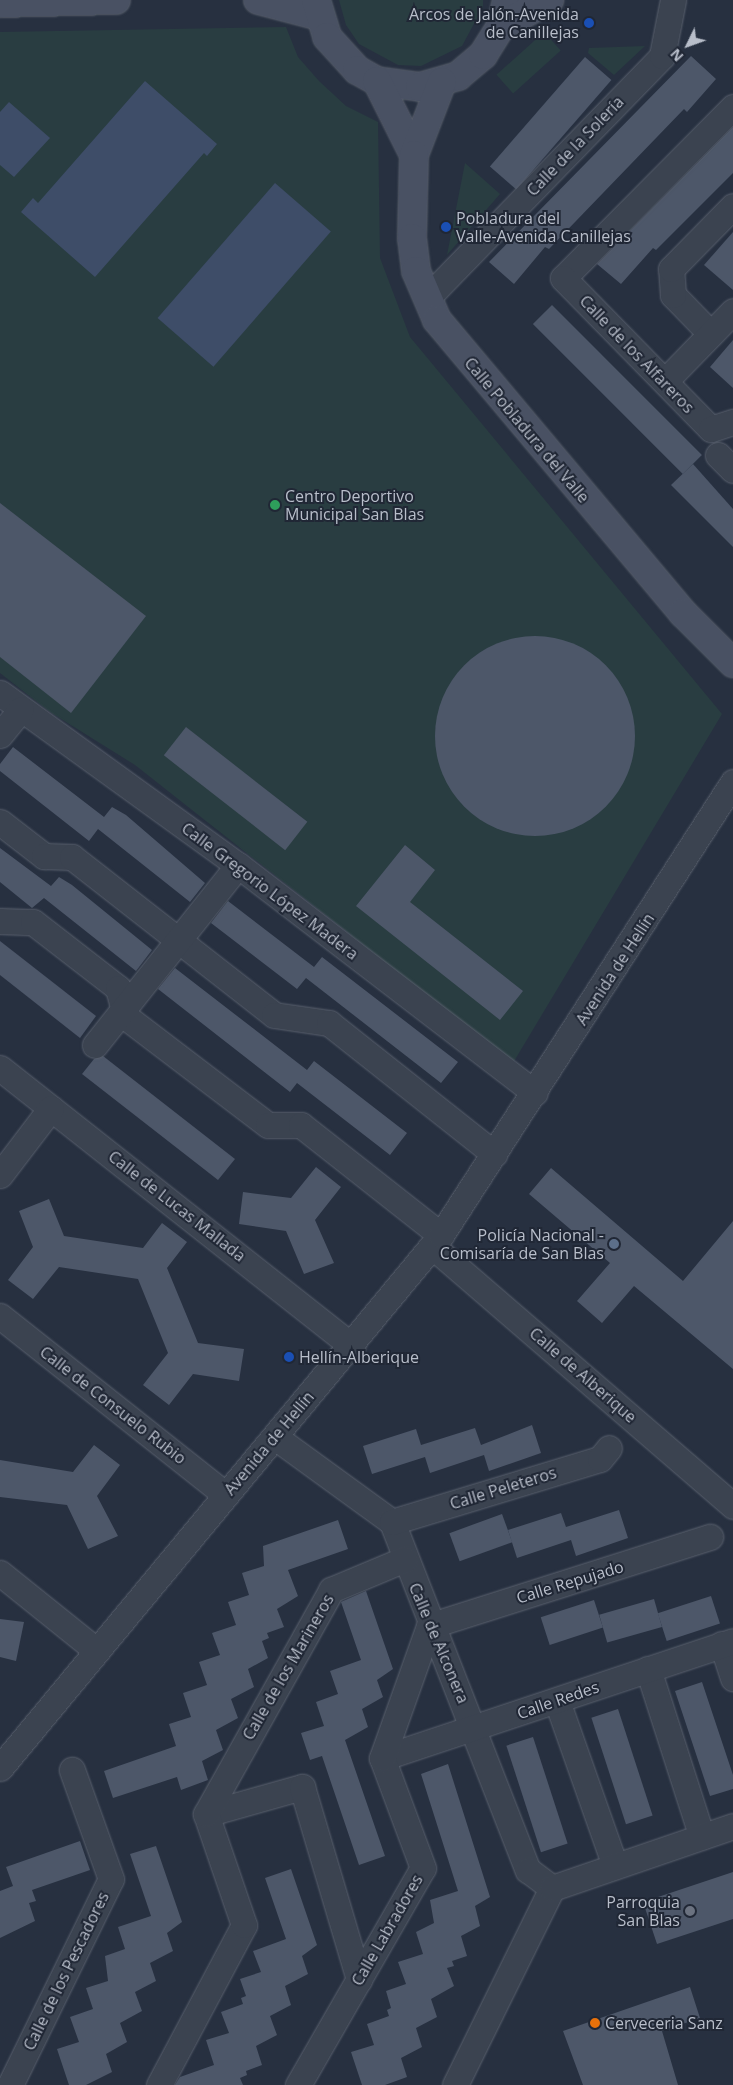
<!DOCTYPE html>
<html>
<head>
<meta charset="utf-8">
<style>
	body { margin:0 }
	#map { position:relative; width:733px; height:2085px; overflow:hidden; background:#273040; font-family:"Open Sans",sans-serif }
	div>[style] { position:absolute }
	.green>* { inset:0; background:#293d41; transform-origin:0 0 }
	.water>* { inset:0; background:#3e4d68; transform-origin:0 0 }
	.building>* { inset:0; background:#4d5769; transform-origin:0 0 }
	.round { border-radius:50% }
	.roads { filter:drop-shadow(0 0 1px #59606d) drop-shadow(0 0 1px #59606d) }
	.street>* { height:25px; margin:-12.5px; padding:0 12.5px; transform-origin:12.5px; border-radius:12.5px; background:#3b4350 }
	.secondary>* { height:28px; margin:-14px; padding:0 14px; transform-origin:14px; border-radius:14px; background:#495163 }
	.dots>* { width:14px; height:14px; translate:-50% -50%; box-sizing:border-box; border:2px solid #202735; border-radius:50% }
	span { translate:-50% -50%; white-space:nowrap; text-align:center; line-height:1.15; -webkit-text-stroke:4px #202735; paint-order:stroke }
	.poi-label { font-size:16px; color:#b8beca }
	.right { translate:-100% -50%; text-align:right }
	.left { translate:0 -50%; text-align:left }
	.street-label { font-size:16px; color:#b8beca }
	.north { position:absolute; left:663px; top:20px; width:50px; height:50px; -webkit-text-stroke:4px #202735; paint-order:stroke; rotate:228deg; font-size:14px; font-weight:700; line-height:20px; text-align:center; color:#b8beca }
	.north::after { content:''; display:block; margin:auto; width:18px; height:22px; background:#b8beca; clip-path:polygon(50% 0,100% 100%,50% 72%,0 100%) }
</style>
</head>
<body>
<div id="map">
	<div class="green">
		<div style="clip-path:polygon(339px 0,483px 0,483px 7px,462px 46px,421px 66px,398px 65px,359px 44px,346px 25px)"></div>
		<div style="clip-path:polygon(286px 27px,298px 57px,319px 81px,346px 106px,378px 122px,380px 258px,410px 337px,722px 714px,513px 1063px,135px 765px,50px 712px,0 673px,0 32px)"></div>
		<div style="left:544px;top:32px;width:25px;height:64px;rotate:48deg"></div>
		<div style="clip-path:polygon(645px 46px,614px 75px,588px 53px,589px 48px)"></div>
		<div style="clip-path:polygon(465px 163px,500px 194px,447px 255px)"></div>
	</div>
	<div class="water">
		<div style="clip-path:polygon(145px 81px,217px 144px,207px 156px,204px 153px,95px 277px,21px 212px,33px 198px,38px 203px)"></div>
		<div style="clip-path:polygon(9px 102px,50px 138px,14px 177px,0 165px,0 112px)"></div>
		<div style="left:275px;top:183px;width:74px;height:179px;rotate:41deg"></div>
	</div>
	<div class="building">
		<div style="clip-path:polygon(691px 56px,716px 79px,687px 112px,684px 109px,549px 249px,545px 247px,514px 284px,489px 262px)"></div>
		<div style="left:585px;top:57px;width:35px;height:145px;rotate:41deg"></div>
		<div style="clip-path:polygon(733px 127px,733px 173px,656px 250px,653px 248px,621px 284px,597px 264px)"></div>
		<div style="clip-path:polygon(733px 232px,733px 290px,704px 265px)"></div>
		<div style="left:552px;top:305px;width:212px;height:27px;rotate:45deg"></div>
		<div style="clip-path:polygon(733px 340px,733px 388px,710px 367px)"></div>
		<div style="clip-path:polygon(693px 464px,733px 509px,733px 547px,671px 485px)"></div>
		<div style="clip-path:polygon(0 503px,146px 616px,71px 713px,0 657px)"></div>
		<div class="round" style="left:435px;top:636px;width:200px;height:200px"></div>
		<div style="left:186px;top:727px;width:154px;height:36px;rotate:38deg"></div>
		<div style="clip-path:polygon(13px 747px,104px 817px,112px 807px,126px 815px,205px 883px,190px 902px,98px 829px,89px 841px,0 771px,0 764px)"></div>
		<div style="clip-path:polygon(405px 845px,435px 870px,410px 902px,523px 991px,500px 1020px,356px 906px)"></div>
		<div style="clip-path:polygon(0 848px,51px 886px,59px 877px,72px 885px,152px 950px,136px 971px,44px 898px,32px 908px,0 882px)"></div>
		<div style="clip-path:polygon(228px 901px,314px 967px,322px 957px,458px 1062px,441px 1083px,306px 978px,297px 989px,211px 923px)"></div>
		<div style="clip-path:polygon(0 941px,96px 1016px,80px 1038px,0 975px)"></div>
		<div style="clip-path:polygon(175px 968px,307px 1070px,300px 1079px,314px 1061px,407px 1133px,390px 1155px,297px 1083px,290px 1092px,158px 989px)"></div>
		<div style="clip-path:polygon(103px 1056px,235px 1159px,218px 1180px,82px 1074px,94px 1059px)"></div>
		<div style="clip-path:polygon(316px 1167px,341px 1187px,315px 1220px,334px 1263px,304px 1274px,286px 1231px,239px 1224px,243px 1192px,291px 1198px)"></div>
		<div style="clip-path:polygon(551px 1168px,683px 1281px,733px 1221px,733px 1369px,634px 1286px,602px 1323px,577px 1301px,610px 1263px,529px 1194px)"></div>
		<div style="clip-path:polygon(49px 1199px,64px 1236px,143px 1248px,162px 1223px,187px 1242px,167px 1268px,198px 1343px,244px 1349px,239px 1381px,193px 1374px,169px 1405px,143px 1385px,168px 1353px,138px 1279px,59px 1267px,33px 1299px,8px 1280px,33px 1247px,19px 1211px)"></div>
		<div style="clip-path:polygon(532px 1425px,541px 1453px,489px 1471px,484px 1455px,430px 1473px,425px 1457px,372px 1474px,363px 1446px,416px 1429px,421px 1445px,475px 1428px,481px 1445px)"></div>
		<div style="clip-path:polygon(94px 1445px,120px 1465px,97px 1496px,118px 1536px,88px 1549px,67px 1505px,0 1497px,0 1460px,73px 1472px)"></div>
		<div style="clip-path:polygon(619px 1510px,628px 1538px,576px 1556px,571px 1540px,517px 1558px,508px 1530px,561px 1513px,566px 1527px)"></div>
		<div style="left:502px;top:1514px;width:30px;height:56px;rotate:70deg"></div>
		<div style="clip-path:polygon(338px 1520px,348px 1549px,288px 1570px,298px 1596px,277px 1609px,284px 1627px,267px 1633px,269px 1638px,262px 1641px,268px 1658px,248px 1669px,254px 1687px,231px 1699px,238px 1718px,216px 1730px,223px 1750px,202px 1761px,208px 1780px,181px 1790px,177px 1777px,113px 1798px,104px 1771px,176px 1746px,169px 1724px,191px 1717px,183px 1693px,207px 1685px,199px 1662px,220px 1655px,212px 1633px,236px 1625px,228px 1602px,249px 1595px,242px 1573px,264px 1566px,263px 1546px)"></div>
		<div style="clip-path:polygon(366px 1591px,393px 1669px,377px 1680px,383px 1697px,362px 1709px,368px 1727px,345px 1740px,385px 1856px,359px 1865px,322px 1756px,310px 1760px,301px 1733px,324px 1726px,316px 1702px,338px 1694px,330px 1671px,361px 1660px,341px 1602px)"></div>
		<div style="left:711px;top:1596px;width:29px;height:56px;rotate:72deg"></div>
		<div style="left:654px;top:1599px;width:29px;height:57px;rotate:74deg"></div>
		<div style="left:594px;top:1600px;width:29px;height:56px;rotate:72deg"></div>
		<div style="clip-path:polygon(0 1619px,24px 1622px,16px 1661px,0 1657px)"></div>
		<div style="clip-path:polygon(702px 1682px,733px 1775px,733px 1789px,710px 1796px,675px 1691px)"></div>
		<div style="left:618px;top:1709px;width:112px;height:28px;rotate:72deg"></div>
		<div style="left:533px;top:1737px;width:112px;height:28px;rotate:72deg"></div>
		<div style="clip-path:polygon(448px 1764px,490px 1897px,475px 1906px,480px 1926px,461px 1936px,467px 1956px,452px 1961px,454px 1966px,447px 1968px,454px 1986px,431px 1999px,437px 2017px,416px 2028px,422px 2047px,401px 2058px,407px 2077px,385px 2085px,362px 2085px,351px 2052px,374px 2045px,367px 2024px,389px 2016px,387px 2010px,391px 2008px,386px 1991px,406px 1984px,398px 1962px,423px 1954px,416px 1932px,434px 1923px,430px 1900px,458px 1891px,421px 1774px)"></div>
		<div style="clip-path:polygon(80px 1841px,90px 1870px,32px 1890px,36px 1901px,29px 1903px,35px 1921px,0 1938px,0 1891px,13px 1886px,6px 1867px)"></div>
		<div style="clip-path:polygon(156px 1846px,182px 1922px,167px 1933px,173px 1951px,150px 1963px,156px 1981px,135px 1992px,142px 2011px,120px 2023px,127px 2042px,106px 2054px,112px 2072px,86px 2085px,69px 2085px,57px 2049px,79px 2042px,70px 2017px,93px 2009px,86px 1988px,108px 1981px,105px 1956px,125px 1949px,118px 1927px,151px 1916px,130px 1854px)"></div>
		<div style="clip-path:polygon(291px 1869px,317px 1945px,302px 1956px,308px 1974px,285px 1986px,291px 2005px,270px 2016px,277px 2035px,256px 2046px,262px 2065px,246px 2071px,247px 2075px,240px 2078px,243px 2085px,175px 2085px,180px 2077px,214px 2065px,206px 2040px,229px 2033px,221px 2012px,243px 2004px,241px 1998px,246px 1996px,240px 1979px,261px 1972px,253px 1951px,286px 1939px,265px 1878px)"></div>
		<div style="clip-path:polygon(733px 1872px,733px 1919px,657px 1944px,643px 1902px)"></div>
		<div style="clip-path:polygon(690px 1987px,700px 2018px,662px 2031px,678px 2085px,583px 2085px,563px 2031px)"></div>
	</div>
	<div class="roads">
		<div class="street">
			<div style="left:733px;top:107px;width:241px;rotate:134.8deg"></div>
			<div style="left:563px;top:278px;width:211px;rotate:45.6deg"></div>
			<div style="left:711px;top:429px;width:23px;rotate:-18deg"></div>
			<div style="left:427px;top:298px;width:337px;rotate:-45.8deg"></div>
			<div style="left:662px;top:56px;width:57px;rotate:-78.9deg"></div>
			<div style="left:710px;top:333px;width:53px;rotate:-134.2deg"></div>
			<div style="left:673px;top:295px;width:26px;rotate:-94deg"></div>
			<div style="left:671px;top:269px;width:88px;rotate:-45.5deg"></div>
			<div style="left:666px;top:380px;width:96px;rotate:-45.8deg"></div>
			<div style="left:718px;top:455px;width:21px;rotate:45deg"></div>
			<div style="left:0;top:693px;width:294px;rotate:35.9deg"></div>
			<div style="left:238px;top:865px;width:374px;rotate:37.5deg"></div>
			<div style="left:0;top:735px;width:33px;rotate:-51deg"></div>
			<div style="left:0;top:822px;width:56px;rotate:37.7deg"></div>
			<div style="left:44px;top:856px;width:28px;rotate:2deg"></div>
			<div style="left:72px;top:857px;width:256px;rotate:38deg"></div>
			<div style="left:274px;top:1015px;width:56px;rotate:8.3deg"></div>
			<div style="left:329px;top:1023px;width:211px;rotate:38.4deg"></div>
			<div style="left:0;top:921px;width:33px;rotate:2deg"></div>
			<div style="left:33px;top:922px;width:108px;rotate:37.8deg"></div>
			<div style="left:118px;top:988px;width:30px;rotate:75deg"></div>
			<div style="left:126px;top:1017px;width:178px;rotate:37.3deg"></div>
			<div style="left:268px;top:1125px;width:33px"></div>
			<div style="left:301px;top:1125px;width:178px;rotate:38.2deg"></div>
			<div style="left:95px;top:1045px;width:230px;rotate:-51.5deg"></div>
			<div style="left:0;top:1068px;width:449px;rotate:38.3deg"></div>
			<div style="left:0;top:1175px;width:84px;rotate:-52.7deg"></div>
			<div style="left:432px;top:1246px;width:398px;rotate:40.8deg"></div>
			<div style="left:0;top:1316px;width:288px;rotate:38.4deg"></div>
			<div style="left:275px;top:1437px;width:145px;rotate:36deg"></div>
			<div style="left:392px;top:1522px;width:374px;rotate:68.7deg"></div>
			<div style="left:528px;top:1870px;width:30px;rotate:37deg"></div>
			<div style="left:392px;top:1522px;width:217px;rotate:-16.9deg"></div>
			<div style="left:600px;top:1459px;width:14px;rotate:-51deg"></div>
			<div style="left:0;top:1573px;width:124px;rotate:38.8deg"></div>
			<div style="left:722px;top:1644px;width:36px;rotate:72deg"></div>
			<div style="left:648px;top:1669px;width:176px;rotate:72.2deg"></div>
			<div style="left:557px;top:1701px;width:175px;rotate:70.6deg"></div>
			<div style="left:382px;top:1758px;width:370px;rotate:-18.4deg"></div>
			<div style="left:0;top:1768px;width:692px;rotate:-50.4deg"></div>
			<div style="left:441px;top:1235px;width:539px;rotate:-57.19deg"></div>
			<div style="left:206px;top:1814px;width:100px;rotate:-15.7deg"></div>
			<div style="left:302px;top:1787px;width:201px;rotate:73.5deg"></div>
			<div style="left:10px;top:2085px;width:229px;rotate:-63.9deg"></div>
			<div style="left:111px;top:1879px;width:116px;rotate:-109.7deg"></div>
			<div style="left:159px;top:2085px;width:181px;rotate:-62deg"></div>
			<div style="left:244px;top:1925px;width:117px;rotate:-108.9deg"></div>
			<div style="left:206px;top:1814px;width:257px;rotate:-60.8deg"></div>
			<div style="left:331px;top:1590px;width:80px;rotate:-22.7deg"></div>
			<div style="left:298px;top:2085px;width:250px;rotate:-60.1deg"></div>
			<div style="left:423px;top:1868px;width:117px;rotate:-110.4deg"></div>
			<div style="left:382px;top:1758px;width:140px;rotate:-70.4deg"></div>
			<div style="left:429px;top:1626px;width:295px;rotate:-17.6deg"></div>
			<div style="left:455px;top:2085px;width:220px;rotate:-63.8deg"></div>
			<div style="left:552px;top:1888px;width:191px;rotate:-18.9deg"></div>
		</div>
		<div class="secondary">
			<div style="left:258px;top:0;width:63px;rotate:14.7deg"></div>
			<div style="left:316px;top:0;width:39px;rotate:73deg"></div>
			<div style="left:327px;top:37px;width:45px;rotate:47.7deg"></div>
			<div style="left:357px;top:70px;width:23px;rotate:29deg"></div>
			<div style="left:377px;top:81px;width:43px;rotate:7.9deg"></div>
			<div style="left:420px;top:87px;width:40px;rotate:-16deg"></div>
			<div style="left:458px;top:76px;width:33px;rotate:-40deg"></div>
			<div style="left:483px;top:55px;width:34px;rotate:-58deg"></div>
			<div style="left:501px;top:26px;width:27px;rotate:-77deg"></div>
			<div style="left:0;top:3px;width:116px;rotate:-1.5deg"></div>
			<div style="left:501px;top:26px;width:55px;rotate:-28.4deg"></div>
			<div style="left:377px;top:81px;width:83px;rotate:63.4deg"></div>
			<div style="left:442px;top:82px;width:78px;rotate:111deg"></div>
			<div style="left:414px;top:155px;width:83px;rotate:91.4deg"></div>
			<div style="left:412px;top:238px;width:33px;rotate:83deg"></div>
			<div style="left:416px;top:271px;width:53px;rotate:66.8deg"></div>
			<div style="left:437px;top:320px;width:383px;rotate:50deg"></div>
			<div style="left:683px;top:613px;width:71px;rotate:45deg"></div>
		</div>
	</div>
	<div class="dots">
		<div style="left:589px;top:23px;background:#1a4fb4"></div>
		<div style="left:446px;top:227px;background:#1a4fb4"></div>
		<div style="left:275px;top:505px;background:#2e9e5b"></div>
		<div style="left:614px;top:1244px;background:#5c6f8a"></div>
		<div style="left:289px;top:1357px;background:#1a4fb4"></div>
		<div style="left:690px;top:1911px;background:#6b7280"></div>
		<div style="left:595px;top:2023px;background:#e8710a"></div>
	</div>
	<div class="poi-label">
		<span class="right" style="left:579px;top:23px">Arcos de Jalón-Avenida<br>de Canillejas</span>
		<span class="left" style="left:456px;top:227px">Pobladura del<br>Valle-Avenida Canillejas</span>
		<span class="left" style="left:285px;top:505px">Centro Deportivo<br>Municipal San Blas</span>
		<span class="right" style="left:604px;top:1244px">Policía Nacional -<br>Comisaría de San Blas</span>
		<span class="left" style="left:299px;top:1357px">Hellín-Alberique</span>
		<span class="right" style="left:680px;top:1911px">Parroquia<br>San Blas</span>
		<span class="left" style="left:605px;top:2023px">Cerveceria Sanz</span>
	</div>
	<div class="street-label">
		<span style="left:575px;top:146px;rotate:-46deg">Calle de la Solería</span>
		<span style="left:637px;top:354px;rotate:46deg">Calle de los Alfareros</span>
		<span style="left:527px;top:430px;rotate:50deg">Calle Pobladura del Valle</span>
		<span style="left:270px;top:891px;rotate:37deg">Calle Gregorio López Madera</span>
		<span style="left:615px;top:969px;rotate:-57deg">Avenida de Hellín</span>
		<span style="left:177px;top:1206px;rotate:38deg">Calle de Lucas Mallada</span>
		<span style="left:583px;top:1375px;rotate:41deg">Calle de Alberique</span>
		<span style="left:113px;top:1405px;rotate:38deg">Calle de Consuelo Rubio</span>
		<span style="left:269px;top:1443px;rotate:-50deg">Avenida de Hellín</span>
		<span style="left:503px;top:1488px;rotate:-17deg">Calle Peleteros</span>
		<span style="left:570px;top:1582px;rotate:-17deg">Calle Repujado</span>
		<span style="left:439px;top:1643px;rotate:67deg">Calle de Alconera</span>
		<span style="left:288px;top:1667px;rotate:-60deg">Calle de los Marineros</span>
		<span style="left:558px;top:1700px;rotate:-19deg">Calle Redes</span>
		<span style="left:387px;top:1930px;rotate:-60deg">Calle Labradores</span>
		<span style="left:66px;top:1971px;rotate:-64deg">Calle de los Pescadores</span>
	</div>
	<div class="north">N</div>
</div>
</body>
</html>
